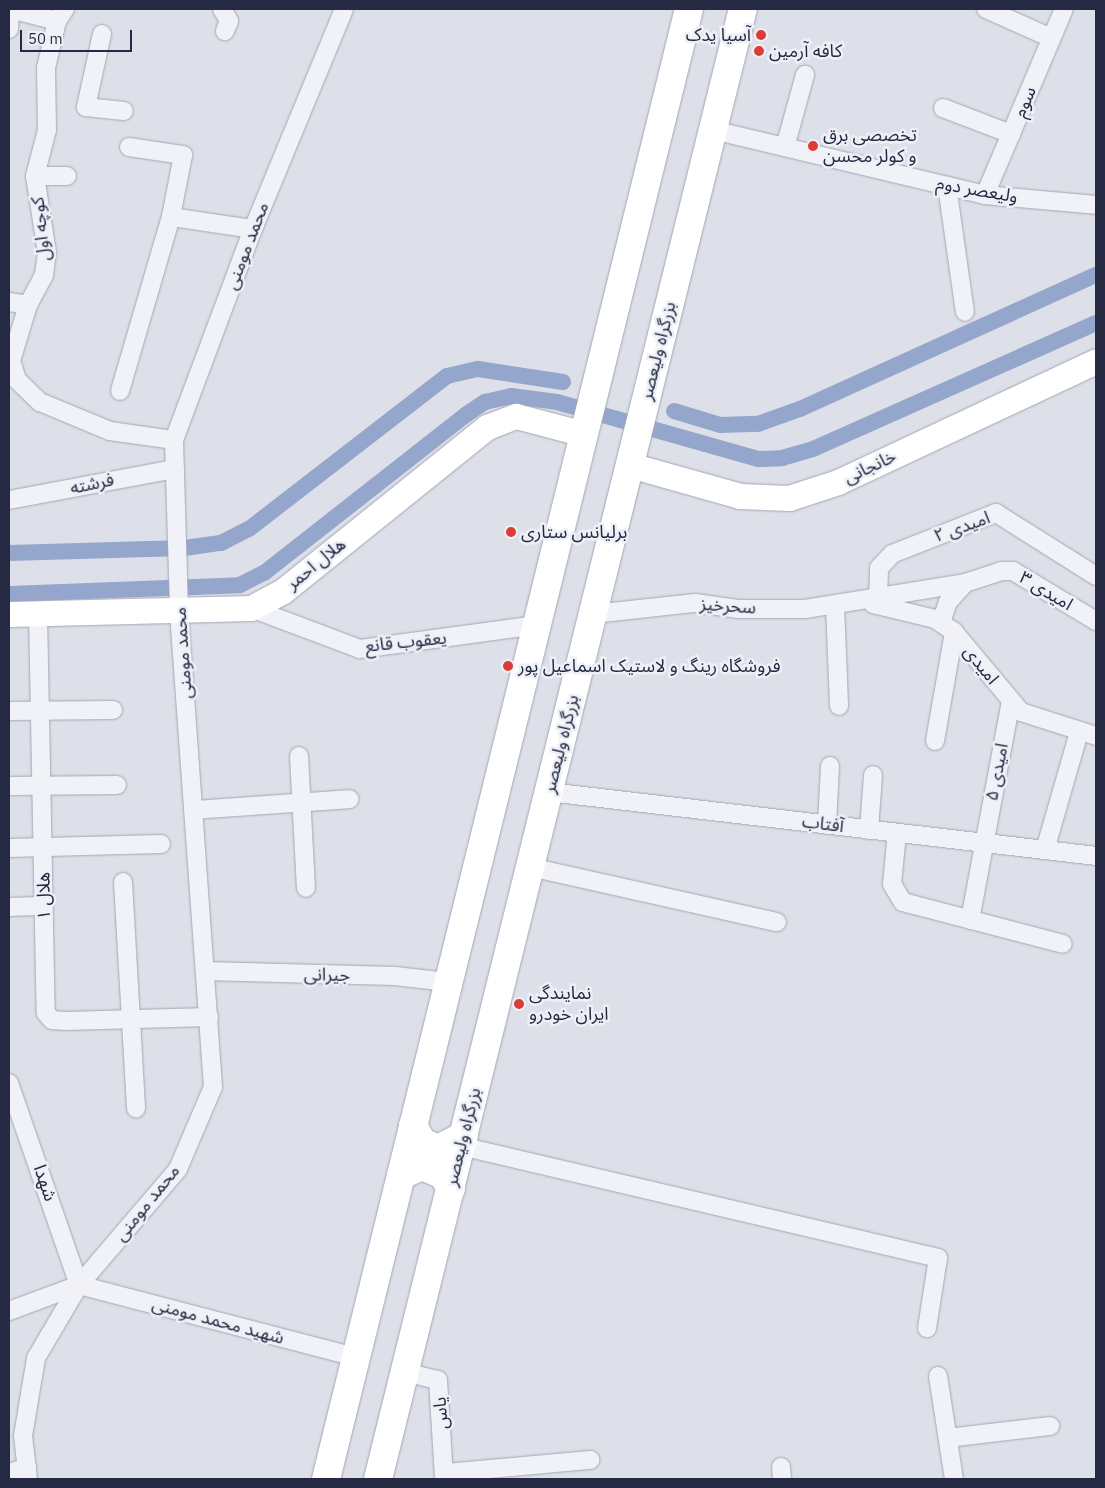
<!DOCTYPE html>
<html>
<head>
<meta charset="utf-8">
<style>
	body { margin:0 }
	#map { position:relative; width:1105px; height:1488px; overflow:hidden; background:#dee0e9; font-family:"IBM Plex Sans","Noto Sans Arabic",sans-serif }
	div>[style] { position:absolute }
	.canal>* { height:16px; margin:-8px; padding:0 8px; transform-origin:8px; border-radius:8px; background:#95a6cd }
	.roads { filter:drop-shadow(0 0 1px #a3a6b4) drop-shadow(0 0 1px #a3a6b4) }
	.street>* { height:18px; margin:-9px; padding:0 9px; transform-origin:9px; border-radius:9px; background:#f1f2f7 }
	.secondary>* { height:25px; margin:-12.5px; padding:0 12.5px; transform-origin:12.5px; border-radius:12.5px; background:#fff }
	.highway>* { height:28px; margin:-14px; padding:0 14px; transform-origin:14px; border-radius:14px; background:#fff }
	.dots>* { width:14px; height:14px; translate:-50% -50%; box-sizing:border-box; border:2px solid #eef0f7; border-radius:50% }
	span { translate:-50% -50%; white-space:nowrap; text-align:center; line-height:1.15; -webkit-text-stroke:5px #eef0f7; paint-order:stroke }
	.poi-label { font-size:18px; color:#252a42 }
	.right { translate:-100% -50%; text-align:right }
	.left { translate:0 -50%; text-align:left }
	.street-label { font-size:18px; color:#252a42 }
	.frame { position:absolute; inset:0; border:10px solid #252a42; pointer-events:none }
	.scale { position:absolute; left:20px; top:30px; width:112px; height:22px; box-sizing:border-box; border:2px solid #252a42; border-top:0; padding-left:6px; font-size:15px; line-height:18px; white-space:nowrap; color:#252a42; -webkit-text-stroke:4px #eef0f7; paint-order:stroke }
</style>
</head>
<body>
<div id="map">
	<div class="canal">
		<div style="left:674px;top:411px;width:48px;rotate:16.9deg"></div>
		<div style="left:720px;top:425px;width:38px;rotate:-2deg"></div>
		<div style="left:758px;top:424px;width:45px;rotate:-19.7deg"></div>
		<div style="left:800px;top:409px;width:325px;rotate:-24.4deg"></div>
		<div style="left:9px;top:553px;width:175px;rotate:-1.6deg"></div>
		<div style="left:184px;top:548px;width:37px;rotate:-8deg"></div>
		<div style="left:221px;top:543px;width:31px;rotate:-27deg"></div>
		<div style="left:249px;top:529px;width:250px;rotate:-37.7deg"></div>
		<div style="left:447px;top:376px;width:32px;rotate:-13deg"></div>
		<div style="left:478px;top:369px;width:86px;rotate:8.7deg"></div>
		<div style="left:9px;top:594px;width:231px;rotate:-2.2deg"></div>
		<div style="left:240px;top:585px;width:27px;rotate:-27deg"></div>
		<div style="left:264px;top:573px;width:258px;rotate:-38.1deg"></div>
		<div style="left:467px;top:414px;width:22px;rotate:-34deg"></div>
		<div style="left:485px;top:402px;width:27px;rotate:-13deg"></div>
		<div style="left:511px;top:396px;width:46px;rotate:7.4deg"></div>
		<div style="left:557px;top:402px;width:210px;rotate:15.8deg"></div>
		<div style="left:759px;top:459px;width:23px;rotate:-2deg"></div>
		<div style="left:782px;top:458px;width:32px;rotate:-16deg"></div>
		<div style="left:813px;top:449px;width:310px;rotate:-24deg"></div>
	</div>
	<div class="roads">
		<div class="street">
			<div style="left:10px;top:9px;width:49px;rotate:14.3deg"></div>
			<div style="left:65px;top:9px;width:14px;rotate:124deg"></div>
			<div style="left:57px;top:21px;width:48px;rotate:103.2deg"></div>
			<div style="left:46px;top:68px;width:62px;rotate:89.1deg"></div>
			<div style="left:47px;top:130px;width:48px;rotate:104.6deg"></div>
			<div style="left:35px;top:176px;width:78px;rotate:81.1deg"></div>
			<div style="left:47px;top:253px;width:22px;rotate:98deg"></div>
			<div style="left:44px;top:275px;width:34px;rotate:118deg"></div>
			<div style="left:28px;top:305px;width:59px;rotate:106.9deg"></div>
			<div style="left:11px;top:361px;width:20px;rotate:72deg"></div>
			<div style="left:17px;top:380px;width:32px;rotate:44deg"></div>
			<div style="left:40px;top:402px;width:76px;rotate:22.5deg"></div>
			<div style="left:110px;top:431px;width:65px;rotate:8deg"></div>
			<div style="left:222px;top:9px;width:14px;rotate:60deg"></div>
			<div style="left:229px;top:21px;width:11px;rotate:112deg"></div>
			<div style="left:986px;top:9px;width:71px;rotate:24deg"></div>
			<div style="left:9px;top:29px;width:20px;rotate:-87deg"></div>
			<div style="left:102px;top:34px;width:75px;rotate:102.4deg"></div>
			<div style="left:86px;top:107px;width:38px;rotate:6deg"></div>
			<div style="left:943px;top:108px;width:73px;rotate:20.9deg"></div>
			<div style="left:713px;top:130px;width:280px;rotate:13.4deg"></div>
			<div style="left:985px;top:195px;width:111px;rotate:5.1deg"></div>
			<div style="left:129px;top:147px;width:55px;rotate:8.4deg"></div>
			<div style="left:183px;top:155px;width:63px;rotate:101deg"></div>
			<div style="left:785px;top:147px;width:75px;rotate:-74.5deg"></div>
			<div style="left:35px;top:176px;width:32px"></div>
			<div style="left:947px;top:186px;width:127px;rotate:81.9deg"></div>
			<div style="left:985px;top:195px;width:202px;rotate:-67deg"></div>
			<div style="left:9px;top:302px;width:19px;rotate:9deg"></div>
			<div style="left:120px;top:391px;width:181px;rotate:-73.7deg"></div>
			<div style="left:171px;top:217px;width:83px;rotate:8.3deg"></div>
			<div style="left:9px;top:500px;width:169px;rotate:-10.6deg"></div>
			<div style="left:878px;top:599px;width:31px;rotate:-88deg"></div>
			<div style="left:879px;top:568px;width:19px;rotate:-47deg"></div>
			<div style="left:892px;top:554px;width:112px;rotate:-21.5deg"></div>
			<div style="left:996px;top:513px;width:118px;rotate:32.2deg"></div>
			<div style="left:873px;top:604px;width:64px;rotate:13.6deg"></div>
			<div style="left:935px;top:619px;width:23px;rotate:34deg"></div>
			<div style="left:954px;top:632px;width:104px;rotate:50.1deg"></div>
			<div style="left:1021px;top:712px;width:79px;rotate:17.7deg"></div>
			<div style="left:835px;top:605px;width:101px;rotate:87.7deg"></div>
			<div style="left:251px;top:608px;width:116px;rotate:20.6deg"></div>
			<div style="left:360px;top:649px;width:179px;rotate:-7.7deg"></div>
			<div style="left:38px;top:613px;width:400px;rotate:88.9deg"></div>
			<div style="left:46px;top:1013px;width:9px;rotate:49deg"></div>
			<div style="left:52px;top:1020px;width:14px;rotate:4deg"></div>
			<div style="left:66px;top:1021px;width:143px;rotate:-1.6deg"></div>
			<div style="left:593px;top:614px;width:103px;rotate:-6.2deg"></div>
			<div style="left:695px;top:603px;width:43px;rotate:7.9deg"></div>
			<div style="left:738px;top:609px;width:67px"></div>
			<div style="left:805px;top:609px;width:162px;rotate:-9.2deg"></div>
			<div style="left:941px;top:623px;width:22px;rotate:-72deg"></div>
			<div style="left:948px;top:602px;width:25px;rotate:-48deg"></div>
			<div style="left:965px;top:583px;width:38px;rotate:-18deg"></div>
			<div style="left:1001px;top:571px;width:12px"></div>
			<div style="left:1013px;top:571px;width:97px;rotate:31.1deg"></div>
			<div style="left:9px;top:711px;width:104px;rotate:-0.6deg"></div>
			<div style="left:935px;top:741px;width:111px;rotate:-80.1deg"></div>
			<div style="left:299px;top:756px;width:132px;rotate:87deg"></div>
			<div style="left:9px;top:786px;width:108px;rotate:-0.5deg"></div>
			<div style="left:549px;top:792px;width:551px;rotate:6.67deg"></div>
			<div style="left:194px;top:810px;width:156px;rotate:-4deg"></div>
			<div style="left:827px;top:825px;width:59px;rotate:-87.1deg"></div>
			<div style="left:869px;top:830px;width:55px;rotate:-85.8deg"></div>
			<div style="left:897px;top:833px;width:51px;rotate:95.6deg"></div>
			<div style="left:892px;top:884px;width:21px;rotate:59deg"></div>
			<div style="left:903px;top:902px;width:165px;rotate:14.7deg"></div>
			<div style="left:9px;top:848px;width:152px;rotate:-1.5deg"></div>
			<div style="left:1045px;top:850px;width:123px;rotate:-73.9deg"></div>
			<div style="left:530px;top:867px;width:253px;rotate:12.6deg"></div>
			<div style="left:123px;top:882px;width:227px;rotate:86.7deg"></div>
			<div style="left:9px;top:907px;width:35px;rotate:-2deg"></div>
			<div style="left:970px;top:920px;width:223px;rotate:-79.4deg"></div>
			<div style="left:205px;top:971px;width:190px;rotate:1.5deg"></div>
			<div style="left:395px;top:976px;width:53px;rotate:6.5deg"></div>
			<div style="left:9px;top:1083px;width:214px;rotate:70.9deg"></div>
			<div style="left:461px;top:1146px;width:490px;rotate:13.2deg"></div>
			<div style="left:938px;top:1258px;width:71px;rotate:98.9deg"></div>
			<div style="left:79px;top:1285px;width:286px;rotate:14.6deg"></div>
			<div style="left:9px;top:1311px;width:75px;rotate:-20.4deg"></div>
			<div style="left:405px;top:1372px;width:34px;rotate:14deg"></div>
			<div style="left:438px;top:1380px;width:99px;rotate:86.5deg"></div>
			<div style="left:938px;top:1376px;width:104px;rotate:81.2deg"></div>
			<div style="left:948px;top:1438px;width:103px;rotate:-6.7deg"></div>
			<div style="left:781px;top:1467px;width:12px;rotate:85deg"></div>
			<div style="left:9px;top:1473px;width:19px;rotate:-18deg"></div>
			<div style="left:446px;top:1473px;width:145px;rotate:-5.2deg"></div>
			<div style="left:28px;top:1479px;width:43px;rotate:-96.6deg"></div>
			<div style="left:23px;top:1436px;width:79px;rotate:-80.5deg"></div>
			<div style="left:36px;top:1358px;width:85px;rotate:-59.5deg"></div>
			<div style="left:79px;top:1285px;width:153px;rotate:-49.5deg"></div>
			<div style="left:178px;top:1169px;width:89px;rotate:-66.9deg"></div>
			<div style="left:213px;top:1087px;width:479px;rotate:-94.1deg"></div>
			<div style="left:179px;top:609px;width:169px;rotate:-91.7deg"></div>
			<div style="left:174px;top:440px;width:225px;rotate:-69.5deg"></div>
			<div style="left:253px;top:229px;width:238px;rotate:-67.5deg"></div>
		</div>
		<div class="secondary">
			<div style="left:630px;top:465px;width:114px;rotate:15.7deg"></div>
			<div style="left:740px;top:496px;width:49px;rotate:2.3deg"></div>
			<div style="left:789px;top:498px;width:52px;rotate:-18.1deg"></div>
			<div style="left:838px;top:482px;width:285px;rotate:-25.1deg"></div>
			<div style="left:9px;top:614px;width:242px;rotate:-1.4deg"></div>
			<div style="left:251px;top:608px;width:36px;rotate:-28deg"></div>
			<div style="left:283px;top:591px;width:262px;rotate:-38.8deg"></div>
			<div style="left:487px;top:427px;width:31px;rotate:-21deg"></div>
			<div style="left:516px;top:416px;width:70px;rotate:14.8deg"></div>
		</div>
		<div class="highway">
			<div style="left:413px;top:1125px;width:19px;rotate:62deg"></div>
			<div style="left:422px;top:1142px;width:17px;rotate:24deg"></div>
			<div style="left:438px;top:1149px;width:29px;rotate:-27deg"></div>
			<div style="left:401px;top:1175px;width:23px;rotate:-23deg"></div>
			<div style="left:422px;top:1166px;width:23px;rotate:23deg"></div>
			<div style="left:443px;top:1175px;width:16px;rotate:60deg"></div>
			<div style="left:326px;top:1479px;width:1514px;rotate:-76.13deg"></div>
			<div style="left:378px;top:1479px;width:1515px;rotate:-76.06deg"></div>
		</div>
	</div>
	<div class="dots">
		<div style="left:761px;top:35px;background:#dd3b35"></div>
		<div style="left:759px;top:51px;background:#dd3b35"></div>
		<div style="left:813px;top:146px;background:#dd3b35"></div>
		<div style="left:511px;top:532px;background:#dd3b35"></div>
		<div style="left:508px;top:666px;background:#dd3b35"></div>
		<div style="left:519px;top:1004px;background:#dd3b35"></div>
	</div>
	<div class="poi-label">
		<span class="right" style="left:751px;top:35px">آسیا یدک</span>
		<span class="left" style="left:769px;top:51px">کافه آرمین</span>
		<span class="left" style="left:823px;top:146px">تخصصی برق<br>و کولر محسن</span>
		<span class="left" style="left:521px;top:532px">برلیانس ستاری</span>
		<span class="left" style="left:518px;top:666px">فروشگاه رینگ و لاستیک اسماعیل پور</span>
		<span class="left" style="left:529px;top:1004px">نمایندگی<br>ایران خودرو</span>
	</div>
	<div class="street-label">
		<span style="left:1025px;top:102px;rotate:-67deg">سوم</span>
		<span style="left:977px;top:190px;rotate:10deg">ولیعصر دوم</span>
		<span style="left:41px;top:229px;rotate:-96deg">کوچه اول</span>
		<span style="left:247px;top:246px;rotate:-69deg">محمد مومنی</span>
		<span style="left:658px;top:351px;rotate:-76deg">بزرگراه ولیعصر</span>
		<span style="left:870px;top:467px;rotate:-25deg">خانجانی</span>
		<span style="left:92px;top:484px;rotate:-12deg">فرشته</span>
		<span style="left:962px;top:527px;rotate:-20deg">امیدی ۲</span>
		<span style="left:316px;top:564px;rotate:-39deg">هلال احمر</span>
		<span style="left:1046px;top:591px;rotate:31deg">امیدی ۳</span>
		<span style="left:728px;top:606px;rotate:4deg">سحرخیز</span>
		<span style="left:406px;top:642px;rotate:-6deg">یعقوب قانع</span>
		<span style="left:183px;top:653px;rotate:-94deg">محمد مومنی</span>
		<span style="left:981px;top:665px;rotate:51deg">امیدی</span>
		<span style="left:561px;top:744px;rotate:-76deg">بزرگراه ولیعصر</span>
		<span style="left:997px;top:772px;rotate:-79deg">امیدی ۵</span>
		<span style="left:823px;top:824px;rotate:7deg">آفتاب</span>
		<span style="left:44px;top:896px;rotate:-91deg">هلال ۱</span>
		<span style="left:327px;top:975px;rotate:1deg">جیرانی</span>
		<span style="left:463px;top:1137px;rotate:-76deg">بزرگراه ولیعصر</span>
		<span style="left:45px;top:1183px;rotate:71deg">شهدا</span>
		<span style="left:147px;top:1203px;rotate:-51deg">محمد مومنی</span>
		<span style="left:218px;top:1321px;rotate:15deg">شهید محمد مومنی</span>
		<span style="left:441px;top:1413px;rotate:-95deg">یاس</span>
	</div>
	<div class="frame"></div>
	<div class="scale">50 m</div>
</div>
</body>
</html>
